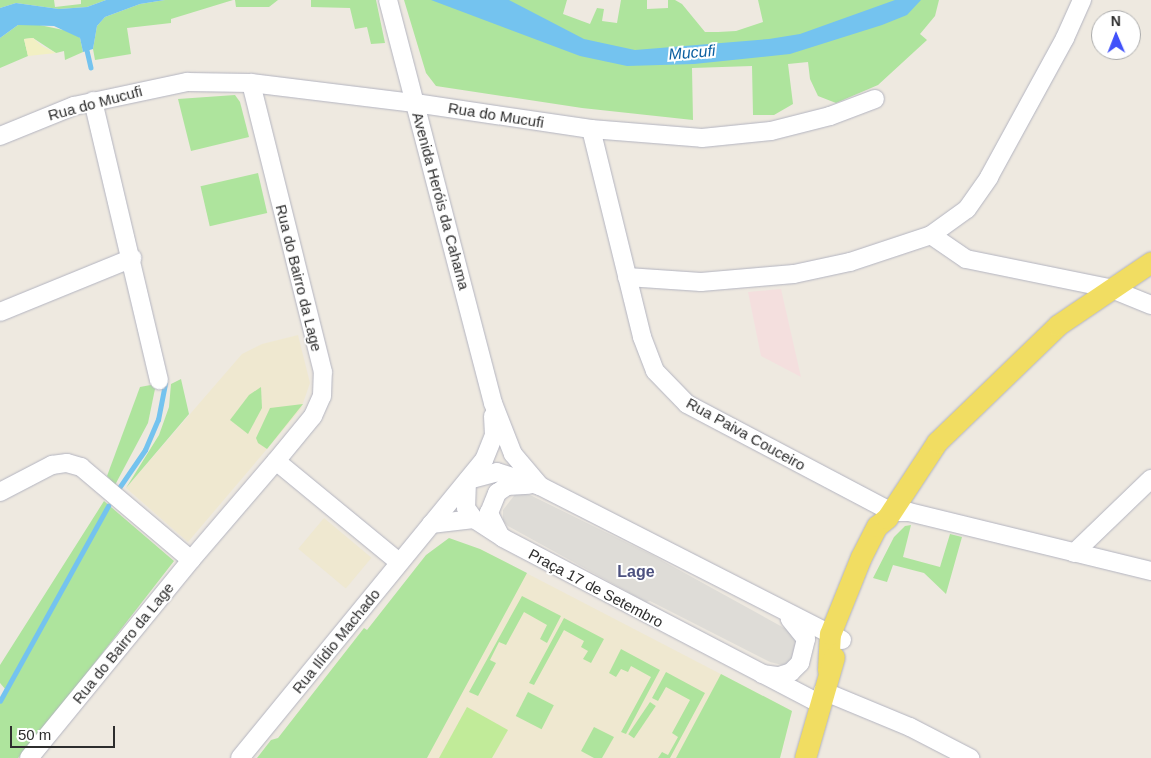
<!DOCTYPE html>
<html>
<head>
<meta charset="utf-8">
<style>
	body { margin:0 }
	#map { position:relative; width:1151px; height:758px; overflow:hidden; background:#eee9e0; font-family:Arial,sans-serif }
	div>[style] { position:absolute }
	.education>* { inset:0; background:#efe8d0; transform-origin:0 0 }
	.medical>* { inset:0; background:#f4dfde }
	.green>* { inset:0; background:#aee49d; transform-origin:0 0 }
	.sand>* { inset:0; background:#f2f0c3 }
	.pitch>* { inset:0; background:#c1eb99 }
	.plaza>* { inset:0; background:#dedcd7 }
	.water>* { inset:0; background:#74c3ef }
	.stream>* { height:4.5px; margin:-2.25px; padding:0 2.25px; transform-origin:2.25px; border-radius:2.25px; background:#74c3ef }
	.roads { filter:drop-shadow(0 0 1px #b3b4c0) drop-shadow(0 0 1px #b3b4c0) }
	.minor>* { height:18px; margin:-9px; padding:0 9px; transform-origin:9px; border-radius:9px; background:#fff }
	.major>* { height:21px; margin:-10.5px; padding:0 10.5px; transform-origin:10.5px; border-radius:10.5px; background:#f1dd62 }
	span { translate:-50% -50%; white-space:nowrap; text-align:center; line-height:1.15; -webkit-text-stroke:4px #fff; paint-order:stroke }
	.street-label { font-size:15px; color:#2d2d2d }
	.water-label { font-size:16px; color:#0d60a1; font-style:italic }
	.neighbourhood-label { font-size:16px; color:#4c517f; font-weight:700 }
	.north { position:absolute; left:1091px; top:10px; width:50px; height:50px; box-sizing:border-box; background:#fff; border:1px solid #ababab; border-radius:50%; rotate:359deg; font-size:14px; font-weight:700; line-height:20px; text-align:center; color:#2d2d2d }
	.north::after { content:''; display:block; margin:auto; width:18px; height:22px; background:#4152fa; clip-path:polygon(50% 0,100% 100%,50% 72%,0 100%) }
	.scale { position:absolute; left:10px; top:726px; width:105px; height:22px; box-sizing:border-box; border:2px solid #2d2d2d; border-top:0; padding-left:6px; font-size:15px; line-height:18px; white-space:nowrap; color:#2d2d2d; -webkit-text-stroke:4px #fff; paint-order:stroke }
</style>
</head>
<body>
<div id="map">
	<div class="education">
		<div style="clip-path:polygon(298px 335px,310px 383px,301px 409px,188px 542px,126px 488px,242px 354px,262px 344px)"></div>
		<div style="left:324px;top:518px;width:62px;height:40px;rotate:40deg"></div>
		<div style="clip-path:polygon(480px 549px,792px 711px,780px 758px,375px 758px)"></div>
	</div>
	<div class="medical">
		<div style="clip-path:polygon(781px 289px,801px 377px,761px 356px,748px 292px)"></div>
	</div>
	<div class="green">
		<div style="clip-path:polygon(0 0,54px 0,55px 7px,81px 4px,81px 0,106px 0,87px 7px,59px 9px,16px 3px,0 8px)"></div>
		<div style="clip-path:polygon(165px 0,233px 0,171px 19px,171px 23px,127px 28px,131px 54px,95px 60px,93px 49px,97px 26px,105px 17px,140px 4px)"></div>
		<div style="clip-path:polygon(235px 0,278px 0,269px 7px,236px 7px)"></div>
		<div style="clip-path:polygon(311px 0,376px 0,385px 43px,371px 44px,367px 27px,355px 29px,350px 8px,311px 7px)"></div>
		<div style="clip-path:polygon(404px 0,567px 0,563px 14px,590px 24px,597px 8px,604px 9px,602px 21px,617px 23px,621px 0,647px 0,647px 9px,668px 8px,668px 0,675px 0,682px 4px,705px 32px,718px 32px,736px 31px,763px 22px,758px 0,939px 0,935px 16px,920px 34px,927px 40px,878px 85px,836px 103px,818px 96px,810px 79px,808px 62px,788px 64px,793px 104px,774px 115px,753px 115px,752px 66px,692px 68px,693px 120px,582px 108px,436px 86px,426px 73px)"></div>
		<div style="clip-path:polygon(30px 23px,73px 32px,80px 38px,83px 52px,65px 60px,64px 51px,56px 53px,33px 38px,24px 39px,28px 56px,0 68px,0 38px,18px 25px)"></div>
		<div style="clip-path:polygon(235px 95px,240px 102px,249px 137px,191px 151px,178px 99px)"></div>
		<div style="left:258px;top:173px;width:41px;height:59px;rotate:77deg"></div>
		<div style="clip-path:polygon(181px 379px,189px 414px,126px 488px,159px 435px,169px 407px,171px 384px)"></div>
		<div style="clip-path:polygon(156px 384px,148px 423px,115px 485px,107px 476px,140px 387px)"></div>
		<div style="clip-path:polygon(261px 387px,262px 408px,248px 434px,230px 420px,249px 395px)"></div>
		<div style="clip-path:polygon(303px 404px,267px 449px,258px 443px,256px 438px,270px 408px)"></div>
		<div style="clip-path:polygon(104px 501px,174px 561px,34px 741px,18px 758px,0 758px,0 701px,6px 690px,0 683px,0 665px)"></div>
		<div style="clip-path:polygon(911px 525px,903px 557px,940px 567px,950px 534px,962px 537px,946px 594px,924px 573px,893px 565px,887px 582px,873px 578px,894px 537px,905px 526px)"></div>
		<div style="clip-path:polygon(449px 538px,480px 549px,527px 573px,427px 758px,257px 758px,271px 740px,278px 738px,364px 628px,367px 630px,426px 555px)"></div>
		<div style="clip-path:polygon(522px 596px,561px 616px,547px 643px,540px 639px,547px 625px,524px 612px,506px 645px,499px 642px,490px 660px,496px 663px,478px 696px,469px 692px)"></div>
		<div style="clip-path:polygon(564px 618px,604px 639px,591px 663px,583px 659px,588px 651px,581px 647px,584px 641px,564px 630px,534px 685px,529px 683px)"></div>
		<div style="clip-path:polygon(621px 649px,660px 670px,626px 734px,621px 732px,651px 677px,631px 666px,628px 672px,621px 669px,616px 677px,609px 673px)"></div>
		<div style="clip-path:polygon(666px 672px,705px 693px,670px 758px,658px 758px,662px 752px,668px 755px,678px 737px,672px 733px,690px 700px,666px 687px,658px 701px,652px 698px)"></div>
		<div style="clip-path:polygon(721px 674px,792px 711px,780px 758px,676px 758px)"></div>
		<div style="left:528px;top:692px;width:29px;height:27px;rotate:27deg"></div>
		<div style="left:650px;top:702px;width:7px;height:39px;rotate:34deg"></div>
		<div style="clip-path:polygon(594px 727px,614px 737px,602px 758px,594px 758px,581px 751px)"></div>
	</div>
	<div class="sand">
		<div style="clip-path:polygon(33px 38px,42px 46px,56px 53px,28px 56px,24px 39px)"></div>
	</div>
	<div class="pitch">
		<div style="clip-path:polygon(467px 707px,508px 730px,492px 758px,439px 758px)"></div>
	</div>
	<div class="plaza">
		<div style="clip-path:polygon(517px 492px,530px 495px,652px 555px,795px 634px,799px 640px,792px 662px,786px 666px,770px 662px,650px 601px,646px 602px,508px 526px,503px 521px,503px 510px)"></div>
	</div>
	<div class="water">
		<div style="clip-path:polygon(106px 0,165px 0,140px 4px,105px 17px,97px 26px,93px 49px,83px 52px,80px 38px,54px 26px,18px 25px,0 38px,0 8px,16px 3px,59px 9px,87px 7px)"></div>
		<div style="clip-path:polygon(431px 0,509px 0,584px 39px,635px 50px,769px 39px,800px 34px,895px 0,921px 0,907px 15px,882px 25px,790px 54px,694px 64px,627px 66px,580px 56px)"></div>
	</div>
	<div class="stream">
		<div style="left:86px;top:46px;width:22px;rotate:77deg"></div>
		<div style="left:119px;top:488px;width:46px;rotate:-55.6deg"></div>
		<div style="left:145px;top:450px;width:33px;rotate:-67deg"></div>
		<div style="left:158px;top:420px;width:37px;rotate:-79deg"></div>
		<div style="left:0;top:701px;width:223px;rotate:-61deg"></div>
	</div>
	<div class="roads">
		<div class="minor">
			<div style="left:388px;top:0;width:416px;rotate:75.4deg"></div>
			<div style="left:493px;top:403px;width:55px;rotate:68.6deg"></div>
			<div style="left:513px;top:454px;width:42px;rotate:49.8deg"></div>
			<div style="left:93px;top:101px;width:287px;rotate:76.7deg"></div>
			<div style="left:591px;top:129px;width:214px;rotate:76.2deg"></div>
			<div style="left:642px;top:337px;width:36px;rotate:69deg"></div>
			<div style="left:655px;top:371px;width:46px;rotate:45.9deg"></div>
			<div style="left:687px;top:404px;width:232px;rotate:27.8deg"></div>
			<div style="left:892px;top:512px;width:17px"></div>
			<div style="left:909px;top:512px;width:249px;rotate:13.7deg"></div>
			<div style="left:0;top:136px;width:80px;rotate:-22.1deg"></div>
			<div style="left:74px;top:106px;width:116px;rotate:-12deg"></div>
			<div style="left:187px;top:82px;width:64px;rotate:0.9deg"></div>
			<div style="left:251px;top:83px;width:165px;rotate:7deg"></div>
			<div style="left:415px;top:103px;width:178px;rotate:8.4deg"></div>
			<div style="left:591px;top:129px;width:111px;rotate:4.6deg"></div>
			<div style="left:702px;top:138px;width:69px;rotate:-5.8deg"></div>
			<div style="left:771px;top:131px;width:61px;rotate:-14.3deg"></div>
			<div style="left:830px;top:116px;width:48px;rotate:-20.7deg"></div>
			<div style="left:931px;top:235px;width:42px;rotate:34.4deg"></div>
			<div style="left:966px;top:259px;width:146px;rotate:11.5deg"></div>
			<div style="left:1109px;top:288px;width:45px;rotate:22deg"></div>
			<div style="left:627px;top:277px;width:74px;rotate:3.9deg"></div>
			<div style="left:701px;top:282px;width:93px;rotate:-4.9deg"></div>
			<div style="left:794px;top:274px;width:57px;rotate:-12.1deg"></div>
			<div style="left:850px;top:262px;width:85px;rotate:-18.4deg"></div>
			<div style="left:931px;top:235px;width:44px;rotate:-35.8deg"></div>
			<div style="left:967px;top:209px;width:39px;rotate:-55deg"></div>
			<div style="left:989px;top:177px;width:158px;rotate:-61.3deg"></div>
			<div style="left:1065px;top:38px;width:42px;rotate:-65.9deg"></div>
			<div style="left:0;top:312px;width:143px;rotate:-22.2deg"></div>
			<div style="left:276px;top:461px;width:159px;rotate:39.4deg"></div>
			<div style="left:468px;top:480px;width:30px;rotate:-15deg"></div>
			<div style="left:497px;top:472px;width:45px;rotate:18deg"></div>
			<div style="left:540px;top:486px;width:339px;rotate:27deg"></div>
			<div style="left:467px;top:481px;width:27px;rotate:92deg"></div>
			<div style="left:466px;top:508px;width:14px;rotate:54deg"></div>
			<div style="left:474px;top:519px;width:35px;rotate:33deg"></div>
			<div style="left:503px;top:538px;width:356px;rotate:27.6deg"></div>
			<div style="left:0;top:492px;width:59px;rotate:-27.4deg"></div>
			<div style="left:52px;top:465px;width:15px;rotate:-8deg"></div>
			<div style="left:67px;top:463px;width:15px;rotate:16deg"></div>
			<div style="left:81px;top:467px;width:144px;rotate:40.2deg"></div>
			<div style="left:431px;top:524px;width:43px;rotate:-6.6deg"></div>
			<div style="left:500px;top:535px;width:25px;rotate:-117deg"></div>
			<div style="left:489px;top:513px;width:22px;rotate:-68deg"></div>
			<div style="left:497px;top:493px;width:12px;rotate:-35deg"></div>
			<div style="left:507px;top:486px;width:22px;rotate:-3deg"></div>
			<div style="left:1074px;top:553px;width:107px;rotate:-43.9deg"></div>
			<div style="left:762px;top:674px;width:17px;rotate:7deg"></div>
			<div style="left:779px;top:676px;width:13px;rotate:-18deg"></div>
			<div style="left:791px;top:672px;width:13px;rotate:-45deg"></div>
			<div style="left:800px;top:663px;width:25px;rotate:-76deg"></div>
			<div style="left:806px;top:639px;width:26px;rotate:-129deg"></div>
			<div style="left:823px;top:691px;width:94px;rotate:22.5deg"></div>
			<div style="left:910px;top:727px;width:68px;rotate:27.3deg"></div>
			<div style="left:29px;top:758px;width:256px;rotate:-50.7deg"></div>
			<div style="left:191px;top:560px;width:130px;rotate:-49.4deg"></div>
			<div style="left:276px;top:461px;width:58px;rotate:-50.6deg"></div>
			<div style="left:313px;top:416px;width:22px;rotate:-66deg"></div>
			<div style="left:322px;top:396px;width:24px;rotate:-88deg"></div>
			<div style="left:323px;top:372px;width:298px;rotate:-104deg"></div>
			<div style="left:240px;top:758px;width:385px;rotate:-50.7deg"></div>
			<div style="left:484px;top:460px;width:27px;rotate:-68deg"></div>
			<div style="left:494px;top:435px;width:19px;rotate:-93deg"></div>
		</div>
		<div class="major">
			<div style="left:828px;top:670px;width:36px;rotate:-87deg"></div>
			<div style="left:830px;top:634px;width:83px;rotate:-68.1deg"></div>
			<div style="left:861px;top:557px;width:35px;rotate:-63deg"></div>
			<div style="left:877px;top:526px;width:13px;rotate:-39deg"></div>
			<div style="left:887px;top:518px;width:91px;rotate:-56.7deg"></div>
			<div style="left:937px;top:442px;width:168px;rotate:-44deg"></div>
			<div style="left:1058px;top:325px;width:112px;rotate:-34.1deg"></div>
			<div style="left:805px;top:758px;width:105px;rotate:-74deg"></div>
		</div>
	</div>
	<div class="street-label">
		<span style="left:95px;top:103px;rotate:-15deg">Rua do Mucufi</span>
		<span style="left:496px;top:115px;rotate:9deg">Rua do Mucufi</span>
		<span style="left:441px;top:201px;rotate:75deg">Avenida Heróis da Cahama</span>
		<span style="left:299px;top:278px;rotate:76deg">Rua do Bairro da Lage</span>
		<span style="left:746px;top:434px;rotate:29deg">Rua Paiva Couceiro</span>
		<span style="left:596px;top:588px;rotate:28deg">Praça 17 de Setembro</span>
		<span style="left:336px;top:641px;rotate:-51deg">Rua Ilídio Machado</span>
		<span style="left:123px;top:643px;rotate:-51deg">Rua do Bairro da Lage</span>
	</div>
	<div class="water-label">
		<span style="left:692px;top:53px;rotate:-5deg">Mucufi</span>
	</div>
	<div class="neighbourhood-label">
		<span style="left:636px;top:572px">Lage</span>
	</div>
	<div class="north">N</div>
	<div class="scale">50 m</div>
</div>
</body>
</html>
